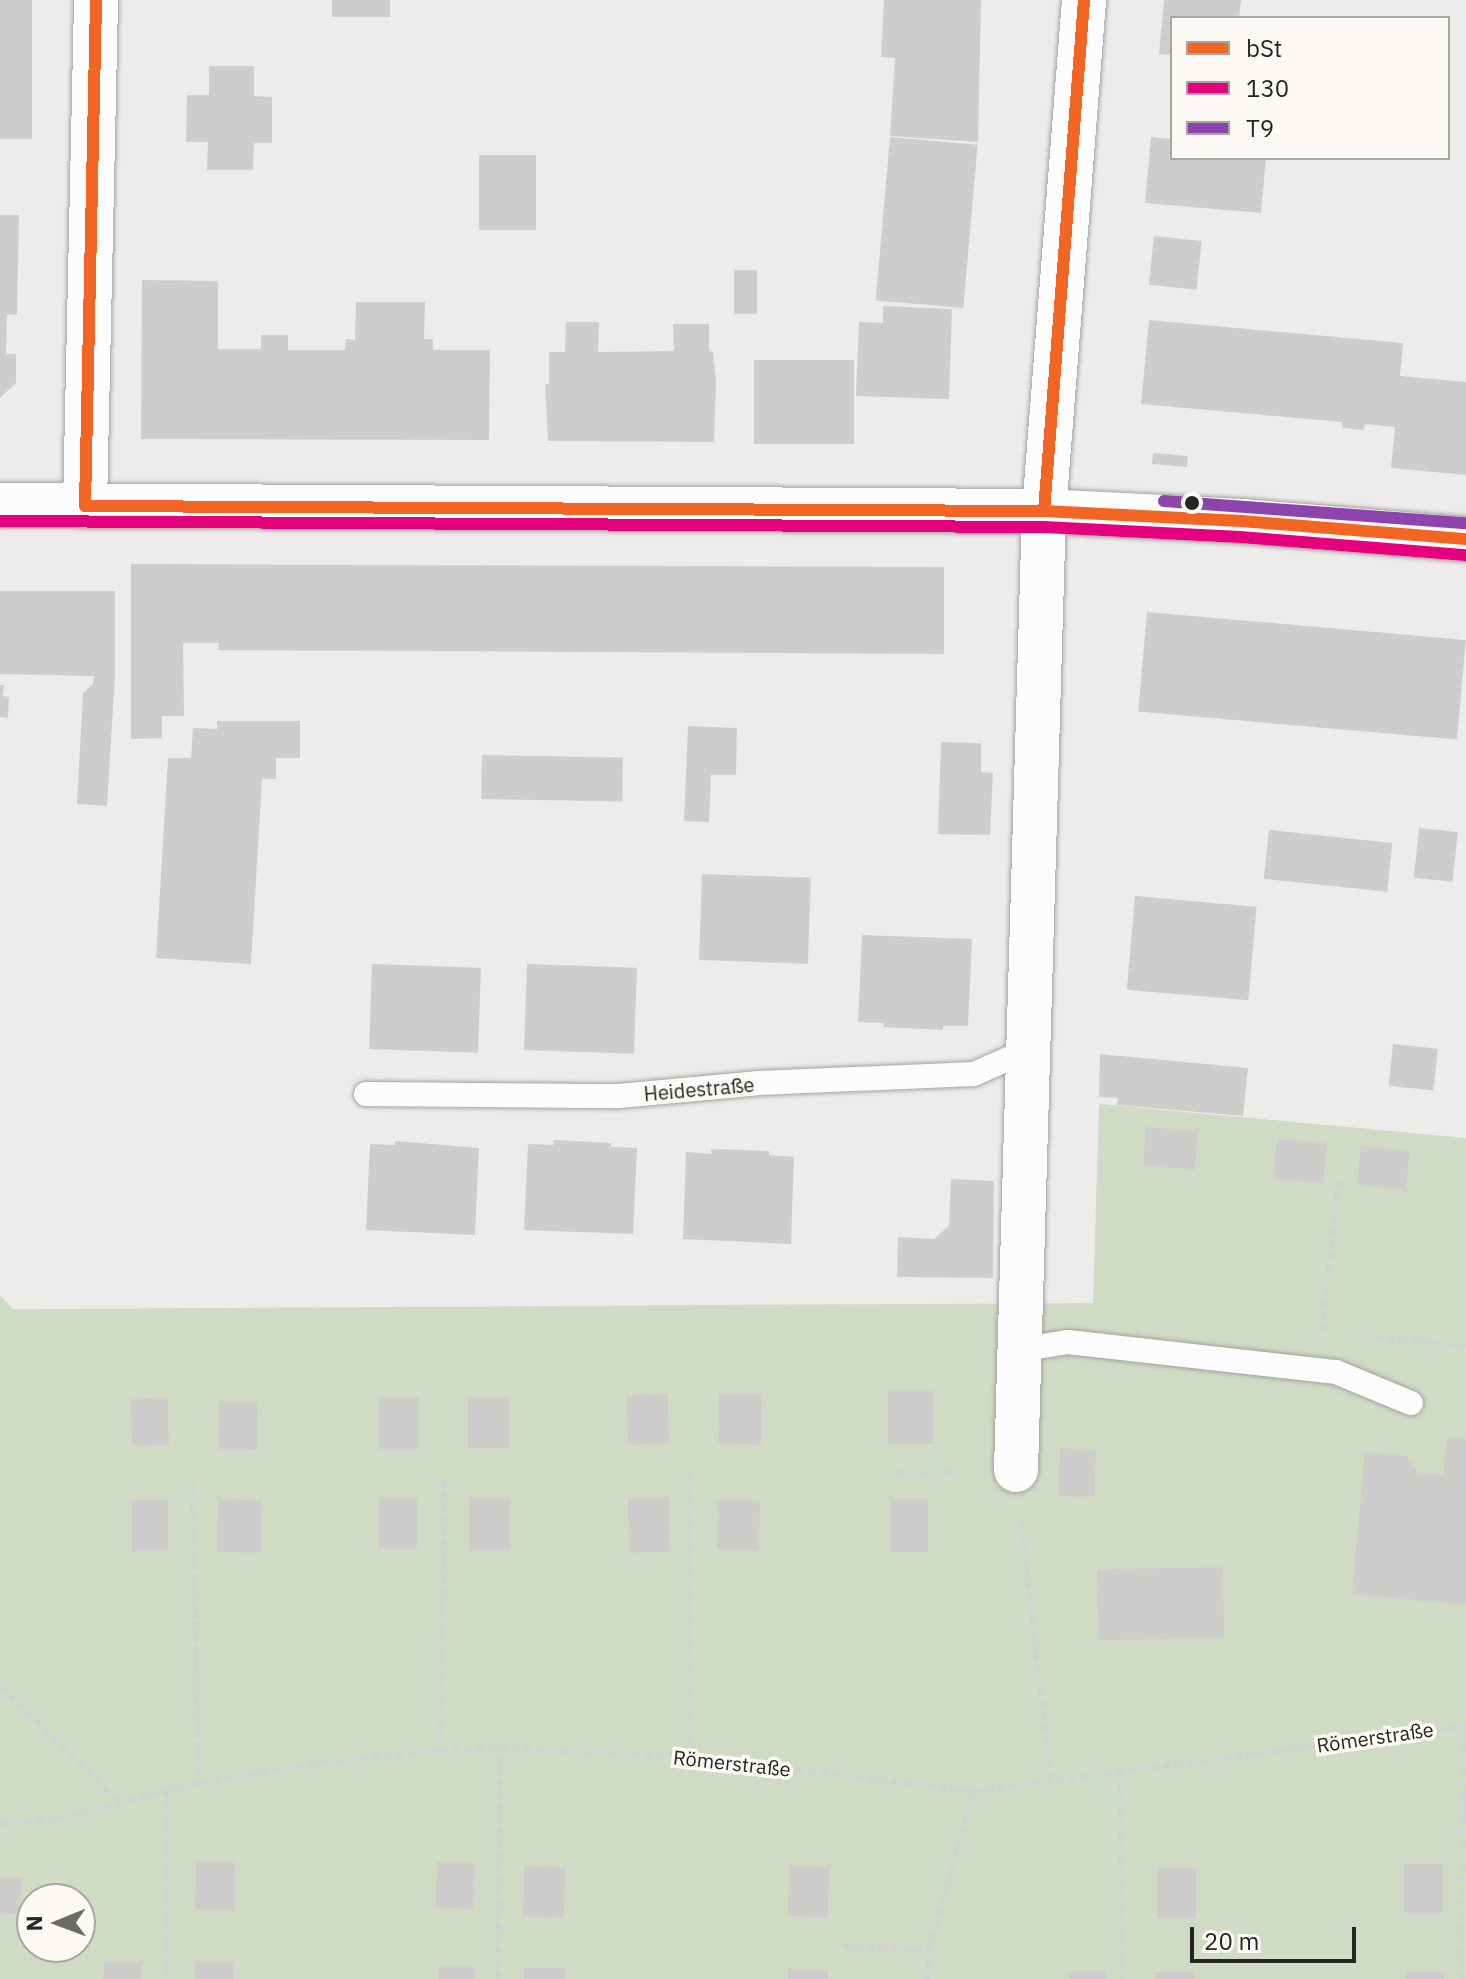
<!DOCTYPE html>
<html>
<head>
<meta charset="utf-8">
<style>
	body { margin:0 }
	#map { position:relative; width:1466px; height:1979px; overflow:hidden; background:#eeecea; font-family:"IBM Plex Sans",sans-serif }
	div>[style] { position:absolute }
	.green>* { inset:0; background:#cfdcc3 }
	.building>* { inset:0; background:#cfcdcb; transform-origin:0 0 }
	.path>* { height:5px; margin-top:-2.5px; transform-origin:0; background:repeating-linear-gradient(90deg,#d2d2d1 0 8px,transparent 0 12px) }
	.roads { filter:drop-shadow(0 0 2px #a4a2a1) drop-shadow(0 0 2px #a4a2a1) }
	.service>* { height:24px; margin:-12px; padding:0 12px; transform-origin:12px; border-radius:12px; background:#fcfcfc }
	.minor>* { height:44px; margin:-22px; padding:0 22px; transform-origin:22px; border-radius:22px; background:#fcfcfc }
	.tertiary>* { height:44px; margin:-22px; padding:0 22px; transform-origin:22px; border-radius:22px; background:#fcfcfc }
	.bus-1>* { height:12px; margin:-6px; padding:0 6px; transform-origin:6px; border-radius:6px; background:#f26522 }
	.bus-2>* { height:12px; margin:-6px; padding:0 6px; transform-origin:6px; border-radius:6px; background:#e5007d }
	.bus-3>* { height:12px; margin:-6px; padding:0 6px; transform-origin:6px; border-radius:6px; background:#8e44ad }
	.dots>* { width:22px; height:22px; translate:-50% -50%; box-sizing:border-box; border:4px solid #fdfaf6; border-radius:50% }
	span { translate:-50% -50%; white-space:nowrap; text-align:center; line-height:1.15; -webkit-text-stroke:7px #fdfaf6; paint-order:stroke }
	.street-label { font-size:20px; color:#262523 }
	.legend { position:absolute; left:1170px; top:16px; width:280px; height:144px; box-sizing:border-box; background:#fdfaf6; border:2px solid #a7a5a2; margin:0; padding:10px 14px; list-style:none; font-size:24px; color:#262523 }
	.legend li { display:flex; align-items:center; gap:16px; height:40px }
	.legend b { width:40px; border:2px solid #a7a5a2 }
	.north { position:absolute; left:16px; top:1883px; width:80px; height:80px; box-sizing:border-box; background:#fdfaf6; border:2px solid #a7a5a2; border-radius:50%; rotate:269deg; font-size:22px; font-weight:700; line-height:32px; text-align:center; color:#262523 }
	.north::after { content:''; display:block; margin:auto; width:28px; height:36px; background:#6c6b69; clip-path:polygon(50% 0,100% 100%,50% 72%,0 100%) }
	.scale { position:absolute; left:1190px; top:1927px; width:166px; height:36px; box-sizing:border-box; border:4px solid #262523; border-top:0; padding-left:10px; font-size:24px; line-height:28px; white-space:nowrap; color:#262523; -webkit-text-stroke:6px #fdfaf6; paint-order:stroke }
</style>
</head>
<body>
<div id="map">
	<div class="green">
		<div style="clip-path:polygon(evenodd,1099px 1104px,1466px 1138px,1466px 1979px,0 1979px,0 1295px,13px 1309px,1093px 1303px,1099px 1104px,32px 1899px,80px 1899px,80px 1947px,32px 1947px,32px 1899px)"></div>
	</div>
	<div class="building">
		<div style="left:0;top:0;width:32px;height:139px"></div>
		<div style="left:332px;top:0;width:58px;height:17px"></div>
		<div style="clip-path:polygon(884px 0,981px 0,978px 142px,890px 136px,895px 58px,881px 57px)"></div>
		<div style="clip-path:polygon(1164px 0,1241px 0,1239px 18px,1172px 18px,1172px 55px,1159px 54px)"></div>
		<div style="clip-path:polygon(209px 66px,254px 66px,254px 96px,272px 97px,272px 143px,254px 143px,253px 170px,207px 170px,208px 142px,186px 142px,187px 95px,209px 95px)"></div>
		<div style="left:890px;top:137px;width:88px;height:164px;rotate:5deg"></div>
		<div style="clip-path:polygon(1151px 137px,1172px 139px,1172px 158px,1266px 158px,1261px 213px,1145px 203px)"></div>
		<div style="left:479px;top:155px;width:57px;height:75px"></div>
		<div style="clip-path:polygon(0 215px,19px 215px,17px 315px,7px 314px,6px 354px,16px 354px,16px 383px,0 398px)"></div>
		<div style="left:1154px;top:236px;width:48px;height:49px;rotate:6deg"></div>
		<div style="left:734px;top:270px;width:23px;height:44px"></div>
		<div style="clip-path:polygon(142px 280px,218px 281px,218px 349px,261px 349px,261px 335px,288px 335px,288px 350px,345px 350px,346px 339px,355px 340px,356px 302px,425px 302px,424px 339px,433px 339px,433px 350px,490px 350px,489px 440px,141px 439px)"></div>
		<div style="clip-path:polygon(883px 306px,952px 309px,949px 399px,856px 396px,859px 322px,883px 323px)"></div>
		<div style="clip-path:polygon(1149px 320px,1403px 343px,1400px 376px,1466px 382px,1466px 475px,1391px 468px,1395px 427px,1365px 424px,1364px 430px,1342px 428px,1342px 422px,1141px 404px)"></div>
		<div style="clip-path:polygon(566px 322px,599px 322px,598px 352px,674px 351px,673px 324px,709px 324px,709px 351px,713px 352px,716px 382px,714px 442px,548px 441px,545px 384px,549px 384px,549px 352px,565px 352px)"></div>
		<div style="left:754px;top:360px;width:100px;height:84px"></div>
		<div style="left:1153px;top:453px;width:35px;height:11px;rotate:5deg"></div>
		<div style="clip-path:polygon(131px 564px,944px 567px,944px 654px,218px 650px,219px 643px,183px 643px,184px 716px,162px 716px,162px 738px,131px 739px)"></div>
		<div style="clip-path:polygon(0 591px,115px 591px,115px 675px,107px 806px,77px 804px,83px 693px,93px 684px,94px 676px,0 674px)"></div>
		<div style="left:1147px;top:612px;width:320px;height:100px;rotate:5deg"></div>
		<div style="clip-path:polygon(0 685px,4px 685px,3px 696px,9px 697px,8px 718px,0 717px)"></div>
		<div style="clip-path:polygon(217px 721px,300px 721px,300px 758px,276px 758px,276px 779px,262px 779px,251px 964px,156px 958px,168px 758px,191px 758px,193px 728px,217px 729px)"></div>
		<div style="clip-path:polygon(688px 726px,737px 728px,736px 775px,711px 775px,709px 822px,684px 821px)"></div>
		<div style="clip-path:polygon(941px 742px,981px 743px,981px 772px,993px 773px,990px 835px,938px 834px)"></div>
		<div style="left:482px;top:755px;width:141px;height:44px;rotate:1deg"></div>
		<div style="left:1419px;top:828px;width:39px;height:50px;rotate:6deg"></div>
		<div style="left:1269px;top:830px;width:124px;height:49px;rotate:6deg"></div>
		<div style="left:702px;top:874px;width:109px;height:86px;rotate:2deg"></div>
		<div style="left:1135px;top:896px;width:122px;height:94px;rotate:5deg"></div>
		<div style="clip-path:polygon(862px 935px,972px 939px,968px 1026px,943px 1026px,943px 1030px,883px 1027px,884px 1023px,858px 1022px)"></div>
		<div style="left:372px;top:964px;width:109px;height:85px;rotate:2deg"></div>
		<div style="left:527px;top:964px;width:110px;height:86px;rotate:2deg"></div>
		<div style="left:1393px;top:1044px;width:45px;height:42px;rotate:6deg"></div>
		<div style="clip-path:polygon(1100px 1054px,1248px 1068px,1243px 1116px,1117px 1105px,1118px 1098px,1099px 1097px)"></div>
		<div style="left:1146px;top:1127px;width:52px;height:39px;rotate:4deg"></div>
		<div style="left:1277px;top:1139px;width:50px;height:40px;rotate:5deg"></div>
		<div style="clip-path:polygon(554px 1140px,611px 1143px,611px 1147px,637px 1148px,633px 1234px,524px 1230px,528px 1144px,553px 1145px)"></div>
		<div style="clip-path:polygon(395px 1141px,479px 1148px,475px 1235px,366px 1230px,370px 1144px,395px 1145px)"></div>
		<div style="left:1361px;top:1146px;width:49px;height:39px;rotate:6deg"></div>
		<div style="clip-path:polygon(711px 1149px,769px 1151px,769px 1155px,794px 1157px,791px 1244px,683px 1239px,686px 1152px,712px 1154px)"></div>
		<div style="clip-path:polygon(951px 1179px,994px 1181px,993px 1278px,897px 1277px,898px 1237px,934px 1239px,949px 1226px)"></div>
		<div style="left:933px;top:1391px;width:53px;height:45px;rotate:90deg"></div>
		<div style="left:719px;top:1393px;width:43px;height:51px;rotate:1deg"></div>
		<div style="left:668px;top:1394px;width:50px;height:41px;rotate:89deg"></div>
		<div style="left:379px;top:1397px;width:39px;height:52px"></div>
		<div style="left:468px;top:1397px;width:41px;height:51px"></div>
		<div style="left:168px;top:1398px;width:47px;height:37px;rotate:89deg"></div>
		<div style="left:219px;top:1401px;width:39px;height:48px;rotate:1deg"></div>
		<div style="clip-path:polygon(1447px 1437px,1466px 1438px,1466px 1605px,1352px 1594px,1365px 1452px,1407px 1456px,1418px 1473px,1443px 1474px)"></div>
		<div style="left:1060px;top:1448px;width:36px;height:48px;rotate:2deg"></div>
		<div style="left:469px;top:1497px;width:41px;height:54px"></div>
		<div style="left:669px;top:1497px;width:55px;height:41px;rotate:89deg"></div>
		<div style="left:379px;top:1498px;width:38px;height:51px"></div>
		<div style="left:218px;top:1499px;width:44px;height:53px;rotate:1deg"></div>
		<div style="left:890px;top:1499px;width:38px;height:53px"></div>
		<div style="left:132px;top:1500px;width:36px;height:51px"></div>
		<div style="left:718px;top:1500px;width:42px;height:50px;rotate:1deg"></div>
		<div style="left:1223px;top:1567px;width:71px;height:126px;rotate:89deg"></div>
		<div style="left:196px;top:1861px;width:39px;height:49px;rotate:1deg"></div>
		<div style="left:437px;top:1862px;width:38px;height:46px;rotate:2deg"></div>
		<div style="left:1443px;top:1864px;width:49px;height:39px;rotate:90deg"></div>
		<div style="left:790px;top:1865px;width:40px;height:51px;rotate:3deg"></div>
		<div style="left:524px;top:1866px;width:41px;height:51px;rotate:1deg"></div>
		<div style="left:1157px;top:1868px;width:39px;height:50px"></div>
		<div style="left:0;top:1877px;width:22px;height:36px;rotate:3deg"></div>
		<div style="left:104px;top:1961px;width:38px;height:18px;rotate:2deg"></div>
		<div style="left:195px;top:1962px;width:38px;height:17px"></div>
		<div style="left:439px;top:1966px;width:36px;height:13px;rotate:2deg"></div>
		<div style="left:524px;top:1968px;width:41px;height:11px"></div>
		<div style="left:788px;top:1969px;width:40px;height:10px;rotate:1deg"></div>
		<div style="left:1069px;top:1971px;width:37px;height:8px"></div>
		<div style="left:1155px;top:1972px;width:40px;height:7px"></div>
		<div style="left:1405px;top:1972px;width:39px;height:7px"></div>
	</div>
	<div class="path">
		<div style="left:1322px;top:1331px;width:154px;rotate:-83.7deg"></div>
		<div style="left:1363px;top:1336px;width:103px;rotate:5deg"></div>
		<div style="left:896px;top:1472px;width:69px;rotate:-0.8deg"></div>
		<div style="left:192px;top:1478px;width:305px;rotate:88.7deg"></div>
		<div style="left:1021px;top:1521px;width:263px;rotate:83.4deg"></div>
		<div style="left:0;top:1686px;width:167px;rotate:44deg"></div>
		<div style="left:440px;top:1750px;width:274px;rotate:-89deg"></div>
		<div style="left:689px;top:1756px;width:287px;rotate:-90deg"></div>
		<div style="left:1120px;top:1771px;width:208px;rotate:89.4deg"></div>
		<div style="left:166px;top:1789px;width:190px;rotate:90deg"></div>
		<div style="left:0;top:1823px;width:58px;rotate:-3.9deg"></div>
		<div style="left:58px;top:1819px;width:112px;rotate:-15.5deg"></div>
		<div style="left:166px;top:1789px;width:172px;rotate:-9.7deg"></div>
		<div style="left:336px;top:1760px;width:104px;rotate:-5.5deg"></div>
		<div style="left:440px;top:1750px;width:60px;rotate:-1.9deg"></div>
		<div style="left:500px;top:1748px;width:189px;rotate:2.4deg"></div>
		<div style="left:689px;top:1756px;width:286px;rotate:7deg"></div>
		<div style="left:973px;top:1791px;width:497px;rotate:-7.6deg"></div>
		<div style="left:843px;top:1946px;width:86px;rotate:2.7deg"></div>
		<div style="left:498px;top:1979px;width:231px;rotate:-89.5deg"></div>
		<div style="left:927px;top:1979px;width:29px;rotate:-86deg"></div>
		<div style="left:929px;top:1950px;width:165px;rotate:-74.5deg"></div>
		<div style="left:1461px;top:1979px;width:254px;rotate:-89.5deg"></div>
	</div>
	<div class="roads">
		<div class="service">
			<div style="left:366px;top:1094px;width:253px;rotate:0.5deg"></div>
			<div style="left:619px;top:1096px;width:141px;rotate:-5.3deg"></div>
			<div style="left:759px;top:1083px;width:215px;rotate:-2.4deg"></div>
			<div style="left:974px;top:1074px;width:59px;rotate:-24deg"></div>
			<div style="left:1018px;top:1350px;width:51px;rotate:-9.1deg"></div>
			<div style="left:1068px;top:1342px;width:270px;rotate:6.4deg"></div>
			<div style="left:1336px;top:1372px;width:81px;rotate:22.5deg"></div>
		</div>
		<div class="minor">
			<div style="left:85px;top:506px;width:506px;rotate:-88.75deg"></div>
			<div style="left:1016px;top:1470px;width:959px;rotate:-88.33deg"></div>
			<div style="left:1044px;top:511px;width:513px;rotate:-85.52deg"></div>
		</div>
		<div class="tertiary">
			<div style="left:0;top:505px;width:1044px;rotate:0.33deg"></div>
			<div style="left:1044px;top:511px;width:197px;rotate:2.9deg"></div>
			<div style="left:1241px;top:521px;width:226px;rotate:4.6deg"></div>
		</div>
	</div>
	<div class="bus-1">
		<div style="left:85px;top:506px;width:959px;rotate:0.3deg"></div>
		<div style="left:1044px;top:511px;width:197px;rotate:2.9deg"></div>
		<div style="left:1241px;top:521px;width:226px;rotate:4.6deg"></div>
		<div style="left:85px;top:506px;width:506px;rotate:-88.75deg"></div>
		<div style="left:1044px;top:511px;width:513px;rotate:-85.52deg"></div>
	</div>
	<div class="bus-2">
		<div style="left:0;top:521px;width:1044px;rotate:0.33deg"></div>
		<div style="left:1044px;top:527px;width:196px;rotate:2.9deg"></div>
		<div style="left:1240px;top:537px;width:226px;rotate:4.6deg"></div>
	</div>
	<div class="bus-3">
		<div style="left:1164px;top:501px;width:303px;rotate:4.2deg"></div>
	</div>
	<div class="dots">
		<div style="left:1192px;top:503px;background:#262523"></div>
	</div>
	<div class="street-label">
		<span style="left:699px;top:1089px;rotate:-5deg">Heidestraße</span>
		<span style="left:1375px;top:1737px;rotate:-8deg">Römerstraße</span>
		<span style="left:732px;top:1763px;rotate:6deg">Römerstraße</span>
	</div>
	<ul class="legend">
	<li><b style="height:10px;background:#f26522"></b>bSt</li>
	<li><b style="height:10px;background:#e5007d"></b>130</li>
	<li><b style="height:10px;background:#8e44ad"></b>T9</li>
	</ul>
	<div class="north">N</div>
	<div class="scale">20 m</div>
</div>
</body>
</html>
